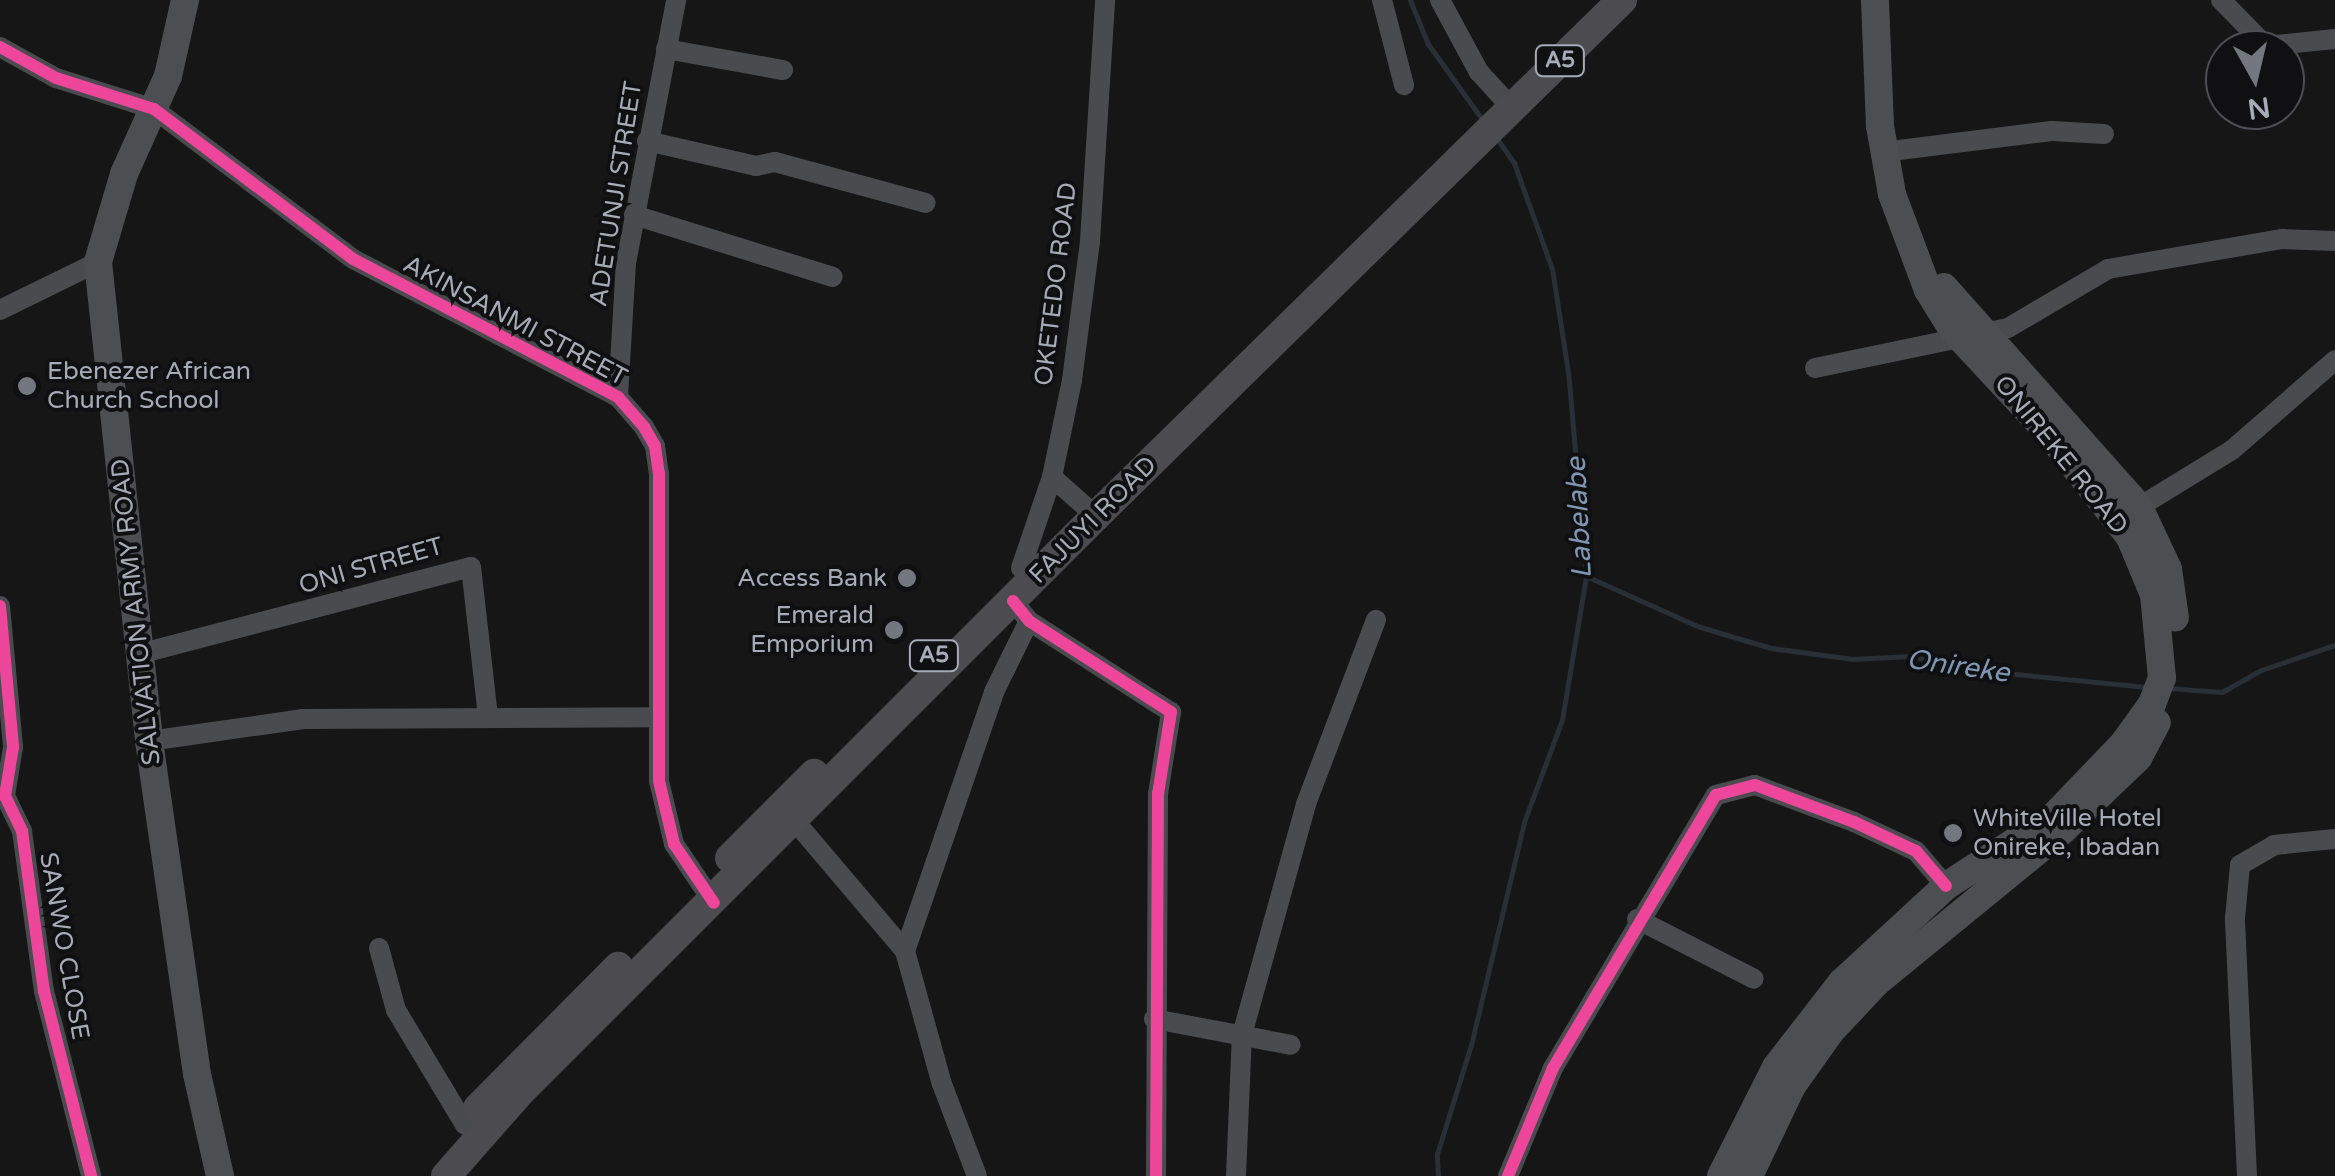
<!DOCTYPE html>
<html>
<head>
<meta charset="utf-8">
<style>
	body { margin:0 }
	#map { position:relative; width:2335px; height:1176px; overflow:hidden; background:#161616; font-family:"Varela Round",sans-serif }
	div>[style] { position:absolute }
	.stream>* { height:5px; margin:-2.5px; padding:0 2.5px; transform-origin:2.5px; border-radius:2.5px; background:#292f37 }
	.minor>* { height:20px; margin:-10px; padding:0 10px; transform-origin:10px; border-radius:10px; background:#4a4b4f }
	.major>* { height:28px; margin:-14px; padding:0 14px; transform-origin:14px; border-radius:14px; background:#4c4e51 }
	.highway>* { height:30px; margin:-15px; padding:0 15px; transform-origin:15px; border-radius:15px; background:#4c4c50 }
	.cycleway>* { height:12px; margin:-6px; padding:0 6px; transform-origin:6px; border-radius:6px; background:#ed469a }
	.dots>* { width:28px; height:28px; translate:-50% -50%; box-sizing:border-box; border:5px solid #101012; border-radius:50% }
	span { translate:-50% -50%; white-space:nowrap; text-align:center; line-height:1.15; -webkit-text-stroke:8px #101012; paint-order:stroke }
	.shield-label span { padding:2px 8px; background:#101012; border:2px solid; border-radius:8px; -webkit-text-stroke-width:0 }
	.shield-label { font-size:22px; color:#a7abb7; font-weight:700 }
	.street-label { font-size:25px; color:#a7abb7 }
	.poi-label { font-size:25px; color:#a7abb7 }
	.left { translate:0 -50%; text-align:left }
	.right { translate:-100% -50%; text-align:right }
	.water-label { font-size:28px; color:#7e96b1; font-style:italic }
	.north { position:absolute; left:2205px; top:30px; width:100px; height:100px; box-sizing:border-box; background:#101012; border:2px solid #4c4e54; border-radius:50%; rotate:172deg; font-size:28px; font-weight:700; line-height:40px; text-align:center; color:#a7abb7 }
	.north::after { content:''; display:block; margin:auto; width:35px; height:45px; background:#74777f; clip-path:polygon(50% 0,100% 100%,50% 72%,0 100%) }
</style>
</head>
<body>
<div id="map">
	<div class="stream">
		<div style="left:1410px;top:0;width:48px;rotate:67.8deg"></div>
		<div style="left:1428px;top:44px;width:96px;rotate:54.3deg"></div>
		<div style="left:1586px;top:576px;width:122px;rotate:24.2deg"></div>
		<div style="left:1697px;top:626px;width:77px;rotate:16.6deg"></div>
		<div style="left:1771px;top:648px;width:83px;rotate:7.6deg"></div>
		<div style="left:1853px;top:659px;width:57px;rotate:-3deg"></div>
		<div style="left:1910px;top:656px;width:76px;rotate:11.5deg"></div>
		<div style="left:1984px;top:671px;width:164px;rotate:5.6deg"></div>
		<div style="left:2168px;top:688px;width:54px;rotate:4.2deg"></div>
		<div style="left:2222px;top:692px;width:45px;rotate:-29.4deg"></div>
		<div style="left:2261px;top:670px;width:78px;rotate:-18.7deg"></div>
		<div style="left:1438px;top:1176px;width:22px;rotate:-93deg"></div>
		<div style="left:1437px;top:1154px;width:114px;rotate:-72.7deg"></div>
		<div style="left:1471px;top:1045px;width:229px;rotate:-76.6deg"></div>
		<div style="left:1524px;top:822px;width:109px;rotate:-69.6deg"></div>
		<div style="left:1562px;top:720px;width:146px;rotate:-80.5deg"></div>
		<div style="left:1586px;top:576px;width:205px;rotate:-95deg"></div>
		<div style="left:1568px;top:372px;width:104px;rotate:-98.8deg"></div>
		<div style="left:1552px;top:269px;width:113px;rotate:-109.7deg"></div>
		<div style="left:1514px;top:163px;width:29px;rotate:-125deg"></div>
	</div>
	<div class="minor">
		<div style="left:1382px;top:0;width:88px;rotate:75.5deg"></div>
		<div style="left:1440px;top:0;width:82px;rotate:61.6deg"></div>
		<div style="left:1479px;top:72px;width:49px;rotate:47.5deg"></div>
		<div style="left:2221px;top:0;width:64px;rotate:45.6deg"></div>
		<div style="left:2266px;top:46px;width:69px;rotate:-5.8deg"></div>
		<div style="left:0;top:47px;width:64px;rotate:29deg"></div>
		<div style="left:56px;top:78px;width:103px;rotate:17.6deg"></div>
		<div style="left:154px;top:109px;width:249px;rotate:37deg"></div>
		<div style="left:353px;top:259px;width:299px;rotate:27.5deg"></div>
		<div style="left:618px;top:397px;width:40px;rotate:49deg"></div>
		<div style="left:644px;top:427px;width:22px;rotate:60deg"></div>
		<div style="left:655px;top:446px;width:27px;rotate:82deg"></div>
		<div style="left:659px;top:473px;width:308px;rotate:90deg"></div>
		<div style="left:659px;top:781px;width:65px;rotate:76.6deg"></div>
		<div style="left:674px;top:844px;width:71px;rotate:55.9deg"></div>
		<div style="left:666px;top:49px;width:119px;rotate:10.2deg"></div>
		<div style="left:647px;top:141px;width:112px;rotate:12.9deg"></div>
		<div style="left:756px;top:166px;width:19px;rotate:-12deg"></div>
		<div style="left:775px;top:162px;width:156px;rotate:15.2deg"></div>
		<div style="left:1899px;top:150px;width:154px;rotate:-7.1deg"></div>
		<div style="left:2052px;top:131px;width:52px;rotate:3.3deg"></div>
		<div style="left:634px;top:215px;width:208px;rotate:17.3deg"></div>
		<div style="left:0;top:310px;width:109px;rotate:-26.1deg"></div>
		<div style="left:1815px;top:368px;width:197px;rotate:-11.7deg"></div>
		<div style="left:2008px;top:328px;width:116px;rotate:-30.5deg"></div>
		<div style="left:2108px;top:269px;width:177px;rotate:-9.8deg"></div>
		<div style="left:2282px;top:239px;width:53px;rotate:2.2deg"></div>
		<div style="left:618px;top:397px;width:134px;rotate:-86.6deg"></div>
		<div style="left:626px;top:263px;width:268px;rotate:-79.2deg"></div>
		<div style="left:1052px;top:477px;width:59px;rotate:41.6deg"></div>
		<div style="left:2139px;top:507px;width:109px;rotate:-31.5deg"></div>
		<div style="left:2232px;top:450px;width:137px;rotate:-41.1deg"></div>
		<div style="left:1021px;top:568px;width:96px;rotate:-71.2deg"></div>
		<div style="left:1052px;top:477px;width:99px;rotate:-78.3deg"></div>
		<div style="left:1072px;top:380px;width:140px;rotate:-82.6deg"></div>
		<div style="left:1090px;top:241px;width:241px;rotate:-86.4deg"></div>
		<div style="left:1013px;top:601px;width:26px;rotate:51deg"></div>
		<div style="left:1029px;top:621px;width:169px;rotate:32.7deg"></div>
		<div style="left:1171px;top:712px;width:83px;rotate:99deg"></div>
		<div style="left:1158px;top:794px;width:382px;rotate:90.3deg"></div>
		<div style="left:0;top:606px;width:142px;rotate:84.7deg"></div>
		<div style="left:13px;top:747px;width:50px;rotate:99.3deg"></div>
		<div style="left:5px;top:796px;width:39px;rotate:64deg"></div>
		<div style="left:22px;top:831px;width:162px;rotate:82.2deg"></div>
		<div style="left:44px;top:991px;width:191px;rotate:75.7deg"></div>
		<div style="left:139px;top:654px;width:343px;rotate:-14.7deg"></div>
		<div style="left:471px;top:567px;width:151px;rotate:83.5deg"></div>
		<div style="left:149px;top:741px;width:156px;rotate:-8.1deg"></div>
		<div style="left:303px;top:719px;width:355px;rotate:-0.3deg"></div>
		<div style="left:788px;top:813px;width:181px;rotate:49.7deg"></div>
		<div style="left:905px;top:951px;width:138px;rotate:74.5deg"></div>
		<div style="left:942px;top:1084px;width:98px;rotate:69.2deg"></div>
		<div style="left:1637px;top:919px;width:131px;rotate:27.1deg"></div>
		<div style="left:379px;top:948px;width:64px;rotate:74.7deg"></div>
		<div style="left:396px;top:1010px;width:134px;rotate:59deg"></div>
		<div style="left:905px;top:951px;width:274px;rotate:-71deg"></div>
		<div style="left:994px;top:692px;width:79px;rotate:-63.8deg"></div>
		<div style="left:1154px;top:1019px;width:139px;rotate:10.7deg"></div>
		<div style="left:1236px;top:1176px;width:141px;rotate:-87.6deg"></div>
		<div style="left:1242px;top:1035px;width:240px;rotate:-74.5deg"></div>
		<div style="left:1306px;top:804px;width:197px;rotate:-69.2deg"></div>
		<div style="left:1508px;top:1176px;width:117px;rotate:-67.4deg"></div>
		<div style="left:1553px;top:1068px;width:318px;rotate:-59.2deg"></div>
		<div style="left:1716px;top:795px;width:40px;rotate:-14.4deg"></div>
		<div style="left:1755px;top:785px;width:106px;rotate:20.5deg"></div>
		<div style="left:1854px;top:822px;width:68px;rotate:25.1deg"></div>
		<div style="left:1916px;top:851px;width:46px;rotate:49.4deg"></div>
		<div style="left:2247px;top:1176px;width:258px;rotate:-92.7deg"></div>
		<div style="left:2235px;top:918px;width:53px;rotate:-84.6deg"></div>
		<div style="left:2240px;top:865px;width:39px;rotate:-30deg"></div>
		<div style="left:2274px;top:845px;width:61px;rotate:-5.6deg"></div>
	</div>
	<div class="major">
		<div style="left:185px;top:0;width:78px;rotate:102.6deg"></div>
		<div style="left:168px;top:76px;width:107px;rotate:114.2deg"></div>
		<div style="left:124px;top:174px;width:92px;rotate:106.5deg"></div>
		<div style="left:98px;top:262px;width:482px;rotate:83.9deg"></div>
		<div style="left:149px;top:741px;width:336px;rotate:81.8deg"></div>
		<div style="left:197px;top:1074px;width:105px;rotate:77.3deg"></div>
		<div style="left:1944px;top:287px;width:294px;rotate:48.4deg"></div>
		<div style="left:2139px;top:507px;width:68px;rotate:64.9deg"></div>
		<div style="left:2168px;top:569px;width:49px;rotate:81.9deg"></div>
		<div style="left:1721px;top:1176px;width:122px;rotate:-63.2deg"></div>
		<div style="left:1776px;top:1067px;width:108px;rotate:-52.2deg"></div>
		<div style="left:1842px;top:982px;width:142px;rotate:-42.7deg"></div>
		<div style="left:1946px;top:886px;width:129px;rotate:-32.9deg"></div>
		<div style="left:2054px;top:816px;width:101px;rotate:-46.2deg"></div>
		<div style="left:2124px;top:743px;width:48px;rotate:-54.3deg"></div>
		<div style="left:2152px;top:704px;width:28px;rotate:-69deg"></div>
		<div style="left:2162px;top:678px;width:83px;rotate:-95.5deg"></div>
		<div style="left:2154px;top:595px;width:63px;rotate:-112.5deg"></div>
		<div style="left:2130px;top:537px;width:137px;rotate:-128.2deg"></div>
		<div style="left:2045px;top:429px;width:137px;rotate:-132.9deg"></div>
		<div style="left:1952px;top:329px;width:46px;rotate:-121.6deg"></div>
		<div style="left:1928px;top:290px;width:103px;rotate:-110.6deg"></div>
		<div style="left:1892px;top:194px;width:69px;rotate:-100deg"></div>
		<div style="left:1880px;top:126px;width:126px;rotate:-92.3deg"></div>
		<div style="left:1749px;top:1176px;width:100px;rotate:-64.5deg"></div>
		<div style="left:1792px;top:1086px;width:67px;rotate:-54.7deg"></div>
		<div style="left:1831px;top:1031px;width:66px;rotate:-46.8deg"></div>
		<div style="left:1876px;top:983px;width:243px;rotate:-39.3deg"></div>
		<div style="left:2064px;top:829px;width:103px;rotate:-43.8deg"></div>
		<div style="left:2138px;top:758px;width:40px;rotate:-62deg"></div>
	</div>
	<div class="highway">
		<div style="left:730px;top:858px;width:119px;rotate:-45deg"></div>
		<div style="left:478px;top:1108px;width:199px;rotate:-45.2deg"></div>
		<div style="left:446px;top:1176px;width:112px;rotate:-48.6deg"></div>
		<div style="left:520px;top:1092px;width:815px;rotate:-45deg"></div>
		<div style="left:1096px;top:516px;width:737px;rotate:-44.45deg"></div>
	</div>
	<div class="cycleway">
		<div style="left:0;top:47px;width:64px;rotate:29deg"></div>
		<div style="left:56px;top:78px;width:103px;rotate:17.6deg"></div>
		<div style="left:154px;top:109px;width:249px;rotate:37deg"></div>
		<div style="left:353px;top:259px;width:299px;rotate:27.5deg"></div>
		<div style="left:618px;top:397px;width:40px;rotate:49deg"></div>
		<div style="left:644px;top:427px;width:22px;rotate:60deg"></div>
		<div style="left:655px;top:446px;width:27px;rotate:82deg"></div>
		<div style="left:659px;top:473px;width:308px;rotate:90deg"></div>
		<div style="left:659px;top:781px;width:65px;rotate:76.6deg"></div>
		<div style="left:674px;top:844px;width:71px;rotate:55.9deg"></div>
		<div style="left:1013px;top:601px;width:26px;rotate:51deg"></div>
		<div style="left:1029px;top:621px;width:169px;rotate:32.7deg"></div>
		<div style="left:1171px;top:712px;width:83px;rotate:99deg"></div>
		<div style="left:1158px;top:794px;width:382px;rotate:90.3deg"></div>
		<div style="left:0;top:606px;width:142px;rotate:84.7deg"></div>
		<div style="left:13px;top:747px;width:50px;rotate:99.3deg"></div>
		<div style="left:5px;top:796px;width:39px;rotate:64deg"></div>
		<div style="left:22px;top:831px;width:162px;rotate:82.2deg"></div>
		<div style="left:44px;top:991px;width:191px;rotate:75.7deg"></div>
		<div style="left:1508px;top:1176px;width:117px;rotate:-67.4deg"></div>
		<div style="left:1553px;top:1068px;width:318px;rotate:-59.2deg"></div>
		<div style="left:1716px;top:795px;width:40px;rotate:-14.4deg"></div>
		<div style="left:1755px;top:785px;width:106px;rotate:20.5deg"></div>
		<div style="left:1854px;top:822px;width:68px;rotate:25.1deg"></div>
		<div style="left:1916px;top:851px;width:46px;rotate:49.4deg"></div>
	</div>
	<div class="dots">
		<div style="left:27px;top:386px;background:#74777f"></div>
		<div style="left:907px;top:578px;background:#74777f"></div>
		<div style="left:894px;top:630px;background:#74777f"></div>
		<div style="left:1953px;top:833px;background:#74777f"></div>
	</div>
	<div class="shield-label">
		<span style="left:1560px;top:61px">A5</span>
		<span style="left:934px;top:656px">A5</span>
	</div>
	<div class="street-label">
		<span style="left:616px;top:194px;rotate:-81deg">ADETUNJI STREET</span>
		<span style="left:1056px;top:284px;rotate:-83deg">OKETEDO ROAD</span>
		<span style="left:515px;top:321px;rotate:28deg">AKINSANMI STREET</span>
		<span style="left:2061px;top:455px;rotate:51deg">ONIREKE ROAD</span>
		<span style="left:1093px;top:520px;rotate:-45deg">FAJUYI ROAD</span>
		<span style="left:371px;top:566px;rotate:-16deg">ONI STREET</span>
		<span style="left:136px;top:612px;rotate:-96deg">SALVATION ARMY ROAD</span>
		<span style="left:64px;top:946px;rotate:80deg">SANWO CLOSE</span>
	</div>
	<div class="poi-label">
		<span class="left" style="left:47px;top:386px">Ebenezer African<br>Church School</span>
		<span class="right" style="left:887px;top:578px">Access Bank</span>
		<span class="right" style="left:874px;top:630px">Emerald<br>Emporium</span>
		<span class="left" style="left:1973px;top:833px">WhiteVille Hotel<br>Onireke, Ibadan</span>
	</div>
	<div class="water-label">
		<span style="left:1579px;top:518px;rotate:-93deg">Labelabe</span>
		<span style="left:1958px;top:666px;rotate:8deg">Onireke</span>
	</div>
	<div class="north">N</div>
</div>
</body>
</html>
